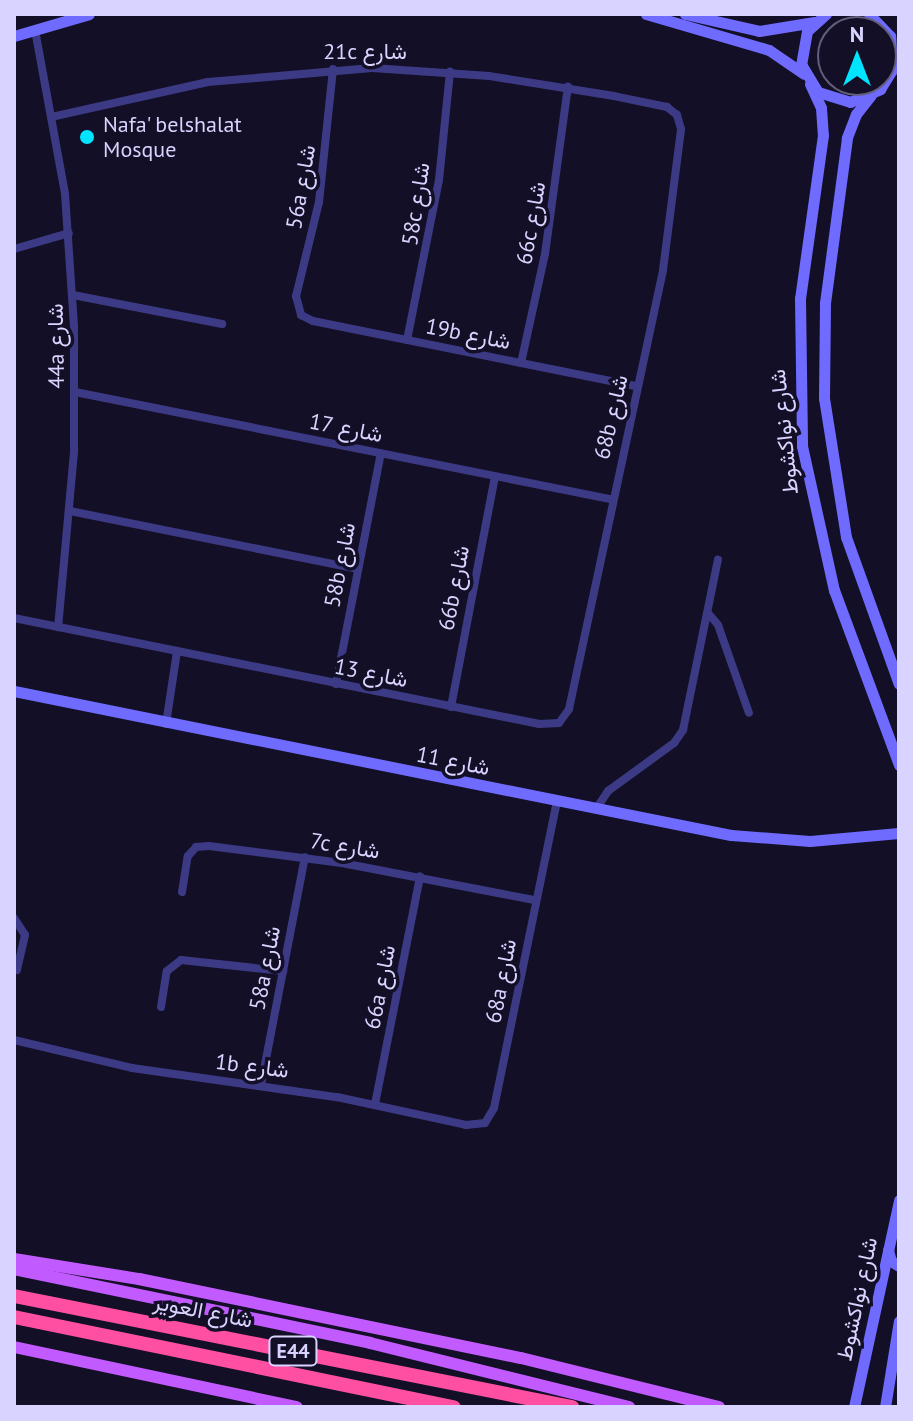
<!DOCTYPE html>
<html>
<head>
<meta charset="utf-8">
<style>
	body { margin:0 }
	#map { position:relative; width:913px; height:1421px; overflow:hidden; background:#130f26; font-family:"PT Sans",Vazirmatn,sans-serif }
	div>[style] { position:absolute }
	.street>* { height:8px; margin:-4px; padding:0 4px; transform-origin:4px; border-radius:4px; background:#3d3a85 }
	.secondary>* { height:11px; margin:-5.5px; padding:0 5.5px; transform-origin:5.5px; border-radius:5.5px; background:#6f6bff }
	.primary>* { height:12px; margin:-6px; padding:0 6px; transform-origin:6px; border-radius:6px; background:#c25bff }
	.highway>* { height:14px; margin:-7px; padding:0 7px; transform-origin:7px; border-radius:7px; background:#ff4fa3 }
	.dots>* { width:22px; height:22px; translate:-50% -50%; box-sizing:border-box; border:4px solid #130f26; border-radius:50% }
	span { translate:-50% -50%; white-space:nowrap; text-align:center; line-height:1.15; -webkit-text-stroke:7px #130f26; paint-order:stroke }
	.shield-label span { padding:2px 6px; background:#130f26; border:2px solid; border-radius:6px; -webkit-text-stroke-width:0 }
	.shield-label { font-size:20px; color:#d9d4ff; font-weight:700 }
	.street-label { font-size:22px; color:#d9d4ff }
	.poi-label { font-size:22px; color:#d9d4ff }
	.left { translate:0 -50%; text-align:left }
	.frame { position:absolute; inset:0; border:16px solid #d9d4ff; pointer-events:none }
	.north { position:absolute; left:817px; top:16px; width:80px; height:80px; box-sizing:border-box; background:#130f26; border:2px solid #625e7d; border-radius:50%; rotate:0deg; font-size:22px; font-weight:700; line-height:32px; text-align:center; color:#d9d4ff }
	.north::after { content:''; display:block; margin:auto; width:28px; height:36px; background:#00e5ff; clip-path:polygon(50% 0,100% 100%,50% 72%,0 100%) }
</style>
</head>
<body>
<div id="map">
	<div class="street">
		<div style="left:35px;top:30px;width:167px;rotate:79.6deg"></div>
		<div style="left:65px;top:194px;width:133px;rotate:86.1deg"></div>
		<div style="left:74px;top:327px;width:125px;rotate:90deg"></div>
		<div style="left:74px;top:452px;width:176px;rotate:95.2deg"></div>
		<div style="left:333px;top:69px;width:134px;rotate:96deg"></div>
		<div style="left:319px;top:202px;width:97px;rotate:103.7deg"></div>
		<div style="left:296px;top:296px;width:20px;rotate:75deg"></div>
		<div style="left:301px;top:315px;width:13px;rotate:27deg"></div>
		<div style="left:313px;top:321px;width:329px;rotate:11.4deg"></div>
		<div style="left:14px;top:249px;width:57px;rotate:-16.2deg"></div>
		<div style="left:73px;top:295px;width:152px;rotate:11deg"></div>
		<div style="left:407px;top:340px;width:163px;rotate:-78.7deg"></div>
		<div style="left:439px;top:180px;width:109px;rotate:-84.2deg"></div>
		<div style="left:521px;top:363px;width:112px;rotate:-77.6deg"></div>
		<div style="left:545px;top:254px;width:169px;rotate:-82.2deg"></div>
		<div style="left:75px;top:392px;width:546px;rotate:11.31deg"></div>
		<div style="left:70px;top:511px;width:293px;rotate:11.4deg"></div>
		<div style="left:708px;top:613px;width:16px;rotate:50deg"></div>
		<div style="left:718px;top:625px;width:93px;rotate:70.6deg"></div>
		<div style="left:14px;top:618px;width:536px;rotate:11.41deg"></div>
		<div style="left:539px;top:724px;width:20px;rotate:-3deg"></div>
		<div style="left:559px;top:723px;width:17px;rotate:-54deg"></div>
		<div style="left:569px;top:709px;width:449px;rotate:-77.9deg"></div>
		<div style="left:663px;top:270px;width:142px;rotate:-82.7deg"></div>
		<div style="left:681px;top:129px;width:15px;rotate:-106deg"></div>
		<div style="left:677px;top:115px;width:13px;rotate:-141deg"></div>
		<div style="left:667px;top:107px;width:54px;rotate:-168.3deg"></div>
		<div style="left:614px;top:96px;width:127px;rotate:-170.9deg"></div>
		<div style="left:489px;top:76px;width:117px;rotate:-176.1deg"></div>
		<div style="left:372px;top:68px;width:165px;rotate:175.1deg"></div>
		<div style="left:208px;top:82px;width:160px;rotate:167.4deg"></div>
		<div style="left:336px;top:684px;width:235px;rotate:-79deg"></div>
		<div style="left:451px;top:707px;width:235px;rotate:-79.2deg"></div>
		<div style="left:166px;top:724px;width:74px;rotate:-81.4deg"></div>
		<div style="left:596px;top:809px;width:22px;rotate:-56deg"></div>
		<div style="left:608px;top:791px;width:82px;rotate:-36deg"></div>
		<div style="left:674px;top:743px;width:16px;rotate:-55deg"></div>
		<div style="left:683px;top:730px;width:174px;rotate:-78.4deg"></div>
		<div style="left:182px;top:892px;width:36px;rotate:-81deg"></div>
		<div style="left:188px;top:856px;width:12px;rotate:-48deg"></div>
		<div style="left:196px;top:847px;width:13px;rotate:-4deg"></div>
		<div style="left:209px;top:846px;width:134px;rotate:7.3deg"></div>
		<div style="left:342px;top:863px;width:197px;rotate:10.9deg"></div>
		<div style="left:14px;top:918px;width:20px;rotate:57deg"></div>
		<div style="left:25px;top:935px;width:36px;rotate:103deg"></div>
		<div style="left:161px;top:1007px;width:36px;rotate:-81deg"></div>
		<div style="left:167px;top:971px;width:18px;rotate:-38deg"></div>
		<div style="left:181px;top:960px;width:103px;rotate:6.2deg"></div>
		<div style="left:14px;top:1040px;width:121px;rotate:13.3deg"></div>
		<div style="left:132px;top:1068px;width:207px;rotate:8.1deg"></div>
		<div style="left:337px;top:1097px;width:132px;rotate:12.2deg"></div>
		<div style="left:466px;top:1125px;width:19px;rotate:-6deg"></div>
		<div style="left:485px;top:1123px;width:17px;rotate:-59deg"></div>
		<div style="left:494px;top:1108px;width:313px;rotate:-78.4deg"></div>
		<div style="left:261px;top:1085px;width:232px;rotate:-79.1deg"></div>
		<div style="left:375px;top:1104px;width:232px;rotate:-78.8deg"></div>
	</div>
	<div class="secondary">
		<div style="left:646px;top:14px;width:128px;rotate:16.3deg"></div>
		<div style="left:769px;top:50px;width:42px;rotate:34.4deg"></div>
		<div style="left:685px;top:14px;width:76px;rotate:12.9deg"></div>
		<div style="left:759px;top:31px;width:56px;rotate:-9.3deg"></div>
		<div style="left:826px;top:14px;width:25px;rotate:138deg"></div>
		<div style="left:807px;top:31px;width:34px;rotate:100deg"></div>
		<div style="left:801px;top:64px;width:33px;rotate:59deg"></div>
		<div style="left:818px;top:92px;width:34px;rotate:17deg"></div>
		<div style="left:850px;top:102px;width:33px;rotate:-23deg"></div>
		<div style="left:880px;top:89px;width:22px;rotate:-58deg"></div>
		<div style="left:892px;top:70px;width:34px;rotate:-93deg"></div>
		<div style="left:890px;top:36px;width:30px;rotate:-134deg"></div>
		<div style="left:14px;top:36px;width:78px;rotate:-16.3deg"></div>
		<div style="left:810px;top:84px;width:26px;rotate:65deg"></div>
		<div style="left:821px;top:108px;width:27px;rotate:86deg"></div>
		<div style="left:823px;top:135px;width:165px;rotate:98deg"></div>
		<div style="left:800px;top:298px;width:148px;rotate:89.2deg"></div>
		<div style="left:802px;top:446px;width:148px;rotate:77.5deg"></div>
		<div style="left:834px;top:590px;width:187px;rotate:69.6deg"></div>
		<div style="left:871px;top:95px;width:24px;rotate:128deg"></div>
		<div style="left:856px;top:114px;width:26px;rotate:111deg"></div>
		<div style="left:847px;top:138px;width:166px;rotate:97.6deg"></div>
		<div style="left:825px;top:303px;width:95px;rotate:90.6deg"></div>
		<div style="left:824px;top:398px;width:141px;rotate:81deg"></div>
		<div style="left:846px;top:537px;width:156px;rotate:70.2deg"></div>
		<div style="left:14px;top:691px;width:731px;rotate:11.36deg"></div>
		<div style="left:731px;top:835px;width:79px;rotate:4.3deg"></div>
		<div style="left:810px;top:841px;width:89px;rotate:-5.1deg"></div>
		<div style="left:888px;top:1250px;width:11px;rotate:75deg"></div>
		<div style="left:891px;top:1261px;width:9px;rotate:32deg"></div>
		<div style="left:854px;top:1407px;width:212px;rotate:-77.7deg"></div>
		<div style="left:885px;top:1407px;width:87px;rotate:-80.8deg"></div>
	</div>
	<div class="primary">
		<div style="left:14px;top:1259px;width:127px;rotate:9.1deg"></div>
		<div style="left:139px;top:1279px;width:390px;rotate:11.7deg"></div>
		<div style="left:521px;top:1358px;width:204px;rotate:13.9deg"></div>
		<div style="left:14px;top:1269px;width:364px;rotate:11.7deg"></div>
		<div style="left:370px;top:1343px;width:267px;rotate:13.9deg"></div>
		<div style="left:14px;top:1347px;width:289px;rotate:12deg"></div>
	</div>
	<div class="highway">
		<div style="left:14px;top:1296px;width:569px;rotate:11.25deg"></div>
		<div style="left:14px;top:1317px;width:449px;rotate:11.6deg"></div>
	</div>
	<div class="dots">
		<div style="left:87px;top:137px;background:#00e5ff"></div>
	</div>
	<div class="shield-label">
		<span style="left:293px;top:1351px">E44</span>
	</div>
	<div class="street-label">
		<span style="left:365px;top:52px">21c شارع</span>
		<span style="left:301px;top:187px;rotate:-80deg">56a شارع</span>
		<span style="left:416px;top:204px;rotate:-81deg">58c شارع</span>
		<span style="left:531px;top:223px;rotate:-80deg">66c شارع</span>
		<span style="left:468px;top:334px;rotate:11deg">19b شارع</span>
		<span style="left:56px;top:346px;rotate:-91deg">44a شارع</span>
		<span style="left:611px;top:417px;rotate:-77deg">68b شارع</span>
		<span style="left:346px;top:428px;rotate:11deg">شارع 17</span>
		<span style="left:784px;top:432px;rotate:-96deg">شارع نواكشوط</span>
		<span style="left:340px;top:565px;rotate:-79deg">58b شارع</span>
		<span style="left:454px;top:588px;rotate:-79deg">66b شارع</span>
		<span style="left:371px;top:673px;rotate:11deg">شارع 13</span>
		<span style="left:453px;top:761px;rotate:11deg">شارع 11</span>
		<span style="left:345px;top:846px;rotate:9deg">7c شارع</span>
		<span style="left:265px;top:968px;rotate:-79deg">58a شارع</span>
		<span style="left:501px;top:981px;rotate:-79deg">68a شارع</span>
		<span style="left:380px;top:987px;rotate:-79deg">66a شارع</span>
		<span style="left:252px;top:1066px;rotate:7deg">1b شارع</span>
		<span style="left:857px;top:1299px;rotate:-78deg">شارع نواكشوط</span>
		<span style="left:203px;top:1311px;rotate:11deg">شارع العوير</span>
	</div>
	<div class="poi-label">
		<span class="left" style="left:103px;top:137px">Nafa' belshalat<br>Mosque</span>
	</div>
	<div class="frame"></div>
	<div class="north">N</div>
</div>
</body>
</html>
